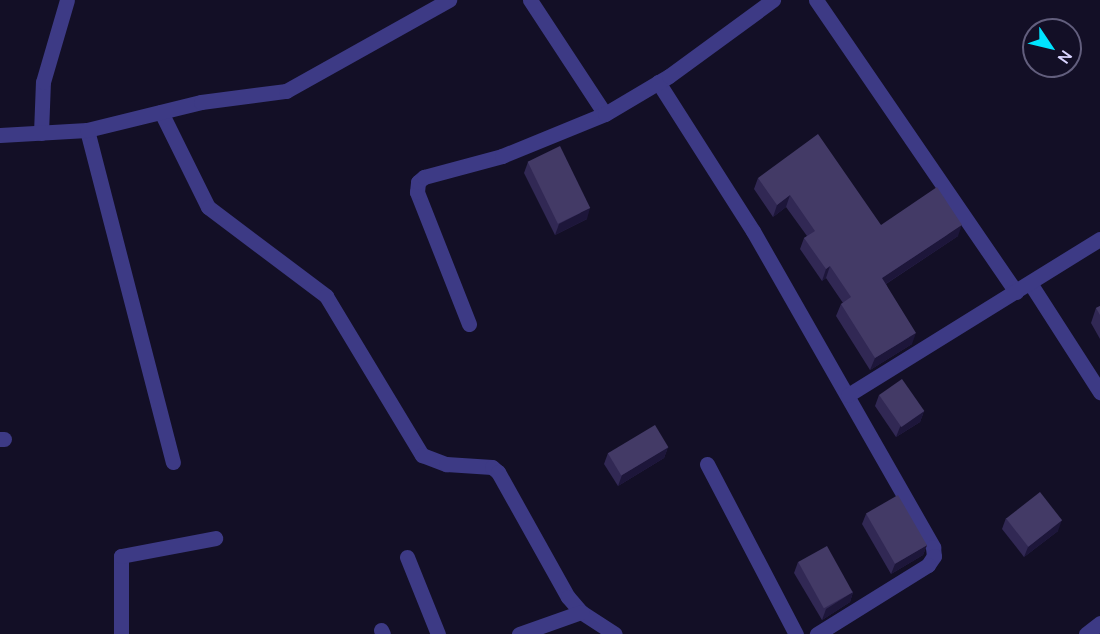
<!DOCTYPE html>
<html>
<head>
<meta charset="utf-8">
<style>
	body { margin:0 }
	#map { position:relative; width:1100px; height:634px; overflow:hidden; background:#130f26; font-family:Manrope,sans-serif }
	div>[style] { position:absolute }
	.minor>* { height:15px; margin:-7.5px; padding:0 7.5px; transform-origin:7.5px; border-radius:7.5px; background:#3d3a85 }
	.wall>* { inset:0; background:#312854 }
	.shaded-wall>* { inset:0; background:#1d163a }
	.building>* { inset:0; background:#433a66; transform-origin:0 0 }
	span { translate:-50% -50%; white-space:nowrap; text-align:center; line-height:1.15; -webkit-text-stroke:4.5px #130f26; paint-order:stroke }
	.north { position:absolute; left:1022px; top:18px; width:60px; height:60px; box-sizing:border-box; background:#130f26; border:2px solid #625e7d; border-radius:50%; rotate:125deg; font-size:16px; font-weight:700; line-height:24px; text-align:center; color:#d9d4ff }
	.north::after { content:''; display:block; margin:auto; width:21px; height:27px; background:#00e5ff; clip-path:polygon(50% 0,100% 100%,50% 72%,0 100%) }
</style>
</head>
<body>
<div id="map">
	<div class="minor">
		<div style="left:530px;top:0;width:136px;rotate:56.7deg"></div>
		<div style="left:816px;top:0;width:354px;rotate:55.6deg"></div>
		<div style="left:658px;top:82px;width:177px;rotate:57.5deg"></div>
		<div style="left:753px;top:231px;width:364px;rotate:60.3deg"></div>
		<div style="left:933px;top:547px;width:9px;rotate:84deg"></div>
		<div style="left:934px;top:556px;width:11px;rotate:124deg"></div>
		<div style="left:928px;top:565px;width:131px;rotate:148.1deg"></div>
		<div style="left:161px;top:112px;width:106px;rotate:63.7deg"></div>
		<div style="left:208px;top:207px;width:148px;rotate:37deg"></div>
		<div style="left:326px;top:296px;width:186px;rotate:58.9deg"></div>
		<div style="left:422px;top:455px;width:26px;rotate:21deg"></div>
		<div style="left:446px;top:464px;width:46px;rotate:3.7deg"></div>
		<div style="left:492px;top:467px;width:8px;rotate:40deg"></div>
		<div style="left:498px;top:472px;width:143px;rotate:60.8deg"></div>
		<div style="left:568px;top:597px;width:20px;rotate:49deg"></div>
		<div style="left:581px;top:612px;width:40px;rotate:32.9deg"></div>
		<div style="left:87px;top:130px;width:343px;rotate:75.5deg"></div>
		<div style="left:41px;top:133px;width:51px;rotate:-87.8deg"></div>
		<div style="left:43px;top:82px;width:85px;rotate:-73.7deg"></div>
		<div style="left:0;top:135px;width:87px;rotate:-3.3deg"></div>
		<div style="left:87px;top:130px;width:117px;rotate:-13.8deg"></div>
		<div style="left:201px;top:102px;width:86px;rotate:-7.4deg"></div>
		<div style="left:286px;top:91px;width:187px;rotate:-29.2deg"></div>
		<div style="left:1030px;top:283px;width:130px;rotate:57.3deg"></div>
		<div style="left:469px;top:324px;width:142px;rotate:-111.5deg"></div>
		<div style="left:417px;top:192px;width:10px;rotate:-84deg"></div>
		<div style="left:418px;top:182px;width:8px;rotate:-40deg"></div>
		<div style="left:424px;top:177px;width:81px;rotate:-15.1deg"></div>
		<div style="left:502px;top:156px;width:111px;rotate:-22.2deg"></div>
		<div style="left:605px;top:114px;width:74px;rotate:-30.7deg"></div>
		<div style="left:669px;top:76px;width:129px;rotate:-36.2deg"></div>
		<div style="left:848px;top:395px;width:296px;rotate:-31.8deg"></div>
		<div style="left:0;top:439px;width:4px"></div>
		<div style="left:707px;top:464px;width:192px;rotate:62.4deg"></div>
		<div style="left:407px;top:557px;width:83px;rotate:68.1deg"></div>
		<div style="left:381px;top:630px;width:4px;rotate:63deg"></div>
		<div style="left:121px;top:634px;width:78px;rotate:-90deg"></div>
		<div style="left:121px;top:556px;width:96px;rotate:-10.8deg"></div>
		<div style="left:519px;top:634px;width:66px;rotate:-19.5deg"></div>
		<div style="left:1086px;top:634px;width:18px;rotate:-38deg"></div>
	</div>
	<div class="wall">
		<div style="clip-path:polygon(528px 162px,587px 219px,555px 235px,524px 173px)"></div>
		<div style="clip-path:polygon(758px 178px,881px 225px,958px 236px,886px 284px,912px 344px,870px 370px,836px 316px,841px 304px,843px 303px,826px 278px,822px 281px,800px 249px,804px 238px,807px 236px,786px 207px,773px 217px,754px 189px)"></div>
		<div style="clip-path:polygon(1100px 306px,1100px 339px,1091px 323px,1096px 308px)"></div>
		<div style="clip-path:polygon(879px 395px,924px 411px,920px 422px,896px 437px,875px 406px)"></div>
		<div style="clip-path:polygon(668px 447px,664px 458px,618px 486px,604px 464px,608px 453px)"></div>
		<div style="clip-path:polygon(866px 514px,927px 545px,923px 555px,891px 574px,862px 524px)"></div>
		<div style="clip-path:polygon(1006px 518px,1058px 531px,1024px 557px,1002px 529px)"></div>
		<div style="clip-path:polygon(798px 562px,853px 592px,850px 602px,822px 620px,794px 573px)"></div>
	</div>
	<div class="shaded-wall">
		<div style="clip-path:polygon(790px 195px,786px 207px,773px 217px,777px 205px)"></div>
		<div style="clip-path:polygon(590px 208px,587px 219px,555px 235px,559px 224px)"></div>
		<div style="clip-path:polygon(962px 225px,958px 236px,878px 289px,882px 278px)"></div>
		<div style="clip-path:polygon(830px 266px,826px 278px,822px 281px,826px 269px)"></div>
		<div style="clip-path:polygon(916px 333px,912px 344px,870px 370px,875px 358px)"></div>
		<div style="clip-path:polygon(924px 411px,920px 422px,896px 437px,900px 427px)"></div>
		<div style="clip-path:polygon(668px 447px,664px 458px,618px 486px,622px 475px)"></div>
		<div style="clip-path:polygon(1062px 520px,1058px 531px,1024px 557px,1028px 547px)"></div>
		<div style="clip-path:polygon(927px 545px,923px 555px,891px 574px,895px 564px)"></div>
		<div style="clip-path:polygon(853px 592px,850px 602px,822px 620px,826px 609px)"></div>
	</div>
	<div class="building">
		<div style="clip-path:polygon(818px 134px,881px 225px,937px 187px,962px 225px,882px 278px,916px 333px,875px 358px,841px 304px,851px 297px,830px 266px,826px 269px,804px 238px,815px 231px,790px 195px,777px 205px,758px 178px)"></div>
		<div style="left:560px;top:146px;width:69px;height:36px;rotate:64deg"></div>
		<div style="clip-path:polygon(1100px 306px,1100px 315px,1096px 308px)"></div>
		<div style="left:902px;top:379px;width:39px;height:28px;rotate:55deg"></div>
		<div style="left:655px;top:425px;width:26px;height:55px;rotate:59deg"></div>
		<div style="left:1040px;top:492px;width:36px;height:43px;rotate:52deg"></div>
		<div style="left:898px;top:495px;width:58px;height:37px;rotate:60deg"></div>
		<div style="left:827px;top:546px;width:53px;height:33px;rotate:61deg"></div>
	</div>
	<div class="north">N</div>
</div>
</body>
</html>
